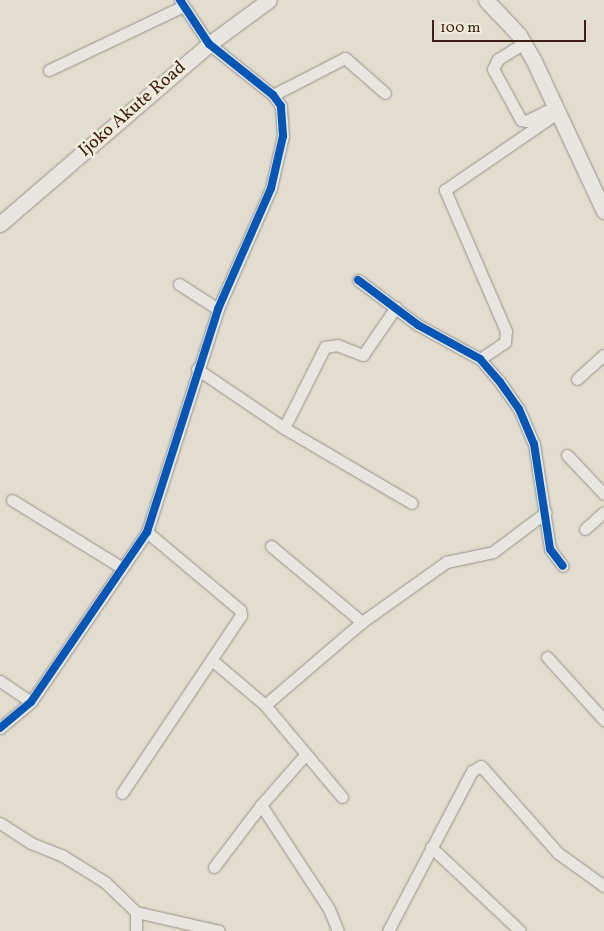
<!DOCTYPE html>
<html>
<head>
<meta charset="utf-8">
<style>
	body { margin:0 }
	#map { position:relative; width:604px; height:931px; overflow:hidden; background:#e2ddcf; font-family:Vollkorn,serif }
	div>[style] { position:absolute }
	.roads { filter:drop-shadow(0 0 1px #989188) drop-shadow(0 0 1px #989188) }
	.street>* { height:11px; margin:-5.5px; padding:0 5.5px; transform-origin:5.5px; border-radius:5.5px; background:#e9e6df }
	.secondary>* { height:15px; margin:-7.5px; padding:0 7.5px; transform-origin:7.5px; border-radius:7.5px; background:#e9e6df }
	.cycleway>* { height:8px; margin:-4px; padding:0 4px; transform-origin:4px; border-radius:4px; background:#0057b8 }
	span { translate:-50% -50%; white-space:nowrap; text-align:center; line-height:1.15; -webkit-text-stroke:5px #f1ecdb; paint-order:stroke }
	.street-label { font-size:18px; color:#3e2014 }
	.scale { position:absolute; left:432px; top:20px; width:154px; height:22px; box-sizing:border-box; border:2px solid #3e2014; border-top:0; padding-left:6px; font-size:15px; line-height:18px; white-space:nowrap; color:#3e2014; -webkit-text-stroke:4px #f1ecdb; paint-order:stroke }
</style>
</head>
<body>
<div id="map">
	<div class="roads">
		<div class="street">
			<div style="left:524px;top:43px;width:31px;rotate:148deg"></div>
			<div style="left:498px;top:59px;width:11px;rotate:117deg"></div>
			<div style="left:493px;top:69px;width:58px;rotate:61.2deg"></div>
			<div style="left:521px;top:120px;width:5px;rotate:11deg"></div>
			<div style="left:526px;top:121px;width:32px;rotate:-26deg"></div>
			<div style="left:49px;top:70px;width:148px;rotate:-25.5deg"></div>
			<div style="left:273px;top:95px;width:81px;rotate:-27.2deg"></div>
			<div style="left:345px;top:58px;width:53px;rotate:41.2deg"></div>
			<div style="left:358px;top:280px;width:75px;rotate:36.9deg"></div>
			<div style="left:418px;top:325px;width:71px;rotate:28.7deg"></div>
			<div style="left:480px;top:359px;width:30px;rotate:49deg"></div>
			<div style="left:500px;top:382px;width:33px;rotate:55deg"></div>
			<div style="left:519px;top:409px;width:38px;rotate:67deg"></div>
			<div style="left:534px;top:444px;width:106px;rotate:81.3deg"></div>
			<div style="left:550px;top:549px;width:21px;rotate:53deg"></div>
			<div style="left:179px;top:284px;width:46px;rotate:32.7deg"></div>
			<div style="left:480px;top:359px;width:30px;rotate:-34deg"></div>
			<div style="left:505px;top:342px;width:11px;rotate:-85deg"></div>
			<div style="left:506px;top:331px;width:154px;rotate:-113.4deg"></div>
			<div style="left:445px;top:190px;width:136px;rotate:-34.5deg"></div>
			<div style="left:197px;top:369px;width:105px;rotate:34.1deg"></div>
			<div style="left:284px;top:428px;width:148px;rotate:30.4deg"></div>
			<div style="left:577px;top:379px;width:36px;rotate:-42deg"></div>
			<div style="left:284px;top:428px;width:91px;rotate:-63.2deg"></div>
			<div style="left:325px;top:347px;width:12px;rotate:-9deg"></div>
			<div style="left:337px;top:345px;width:28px;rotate:21deg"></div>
			<div style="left:363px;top:355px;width:58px;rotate:-55.5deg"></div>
			<div style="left:567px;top:455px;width:54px;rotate:46.5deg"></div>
			<div style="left:12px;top:500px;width:128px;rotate:31.6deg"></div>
			<div style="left:585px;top:529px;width:25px;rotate:-42deg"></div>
			<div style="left:271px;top:546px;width:119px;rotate:39.9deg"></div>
			<div style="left:547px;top:657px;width:85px;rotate:47.9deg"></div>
			<div style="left:213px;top:661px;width:68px;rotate:40.2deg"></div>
			<div style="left:265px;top:705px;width:120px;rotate:50.1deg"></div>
			<div style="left:0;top:681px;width:37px;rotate:34deg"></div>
			<div style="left:265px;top:705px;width:128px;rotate:-40.6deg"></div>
			<div style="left:362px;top:622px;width:103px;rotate:-35.5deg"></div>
			<div style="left:446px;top:562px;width:48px;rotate:-12deg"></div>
			<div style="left:493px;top:552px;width:66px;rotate:-37deg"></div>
			<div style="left:0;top:728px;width:40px;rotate:-40deg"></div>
			<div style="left:31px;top:702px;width:206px;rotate:-55.7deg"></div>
			<div style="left:147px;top:532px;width:234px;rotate:-72.3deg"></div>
			<div style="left:218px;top:309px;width:132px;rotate:-66.3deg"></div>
			<div style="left:271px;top:188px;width:53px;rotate:-77deg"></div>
			<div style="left:283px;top:136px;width:30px;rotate:-94deg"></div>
			<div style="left:281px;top:106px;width:14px;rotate:-126deg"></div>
			<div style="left:273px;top:95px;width:82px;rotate:-141.4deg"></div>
			<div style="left:209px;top:44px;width:53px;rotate:-123.4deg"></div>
			<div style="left:122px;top:793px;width:214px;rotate:-56.2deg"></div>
			<div style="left:241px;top:615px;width:5px;rotate:-101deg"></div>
			<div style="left:240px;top:610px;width:121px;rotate:-140deg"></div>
			<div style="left:261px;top:805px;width:124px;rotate:56.8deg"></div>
			<div style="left:329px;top:909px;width:24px;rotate:68deg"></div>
			<div style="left:0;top:823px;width:37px;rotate:33deg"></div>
			<div style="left:31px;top:843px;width:35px;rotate:22deg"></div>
			<div style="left:63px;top:856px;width:49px;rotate:31.8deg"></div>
			<div style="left:105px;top:882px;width:43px;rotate:44.1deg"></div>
			<div style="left:136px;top:912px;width:85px;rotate:12.9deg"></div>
			<div style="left:431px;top:847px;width:122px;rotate:43.3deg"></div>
			<div style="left:214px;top:867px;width:78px;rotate:-52.8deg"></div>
			<div style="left:261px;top:805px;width:67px;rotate:-48.7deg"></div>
			<div style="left:136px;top:912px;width:19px;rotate:90deg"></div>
			<div style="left:388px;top:931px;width:181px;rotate:-62.3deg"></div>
			<div style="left:472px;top:771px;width:10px;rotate:-29deg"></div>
			<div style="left:481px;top:766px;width:116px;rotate:48.5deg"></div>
			<div style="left:558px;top:853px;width:57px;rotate:35.7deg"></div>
		</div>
		<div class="secondary">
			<div style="left:486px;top:0;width:48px;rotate:46.7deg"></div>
			<div style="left:519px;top:35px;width:28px;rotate:60deg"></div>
			<div style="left:533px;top:59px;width:168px;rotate:65deg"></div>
			<div style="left:0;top:224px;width:276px;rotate:-40.7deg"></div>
			<div style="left:209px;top:44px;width:74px;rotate:-36.3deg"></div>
		</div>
	</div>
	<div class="cycleway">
		<div style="left:358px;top:280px;width:75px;rotate:36.9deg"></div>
		<div style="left:418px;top:325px;width:71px;rotate:28.7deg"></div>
		<div style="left:480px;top:359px;width:30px;rotate:49deg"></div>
		<div style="left:500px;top:382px;width:33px;rotate:55deg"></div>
		<div style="left:519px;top:409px;width:38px;rotate:67deg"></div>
		<div style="left:534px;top:444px;width:106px;rotate:81.3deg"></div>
		<div style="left:550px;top:549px;width:21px;rotate:53deg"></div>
		<div style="left:0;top:728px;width:40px;rotate:-40deg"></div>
		<div style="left:31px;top:702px;width:206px;rotate:-55.7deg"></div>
		<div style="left:147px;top:532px;width:234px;rotate:-72.3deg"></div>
		<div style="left:218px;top:309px;width:132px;rotate:-66.3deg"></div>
		<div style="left:271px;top:188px;width:53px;rotate:-77deg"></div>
		<div style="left:283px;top:136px;width:30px;rotate:-94deg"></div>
		<div style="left:281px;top:106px;width:14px;rotate:-126deg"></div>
		<div style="left:273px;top:95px;width:82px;rotate:-141.4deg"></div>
		<div style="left:209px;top:44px;width:53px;rotate:-123.4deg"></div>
	</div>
	<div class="street-label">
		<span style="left:133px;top:110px;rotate:-41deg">Ijoko Akute Road</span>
	</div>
	<div class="scale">100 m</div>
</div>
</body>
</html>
